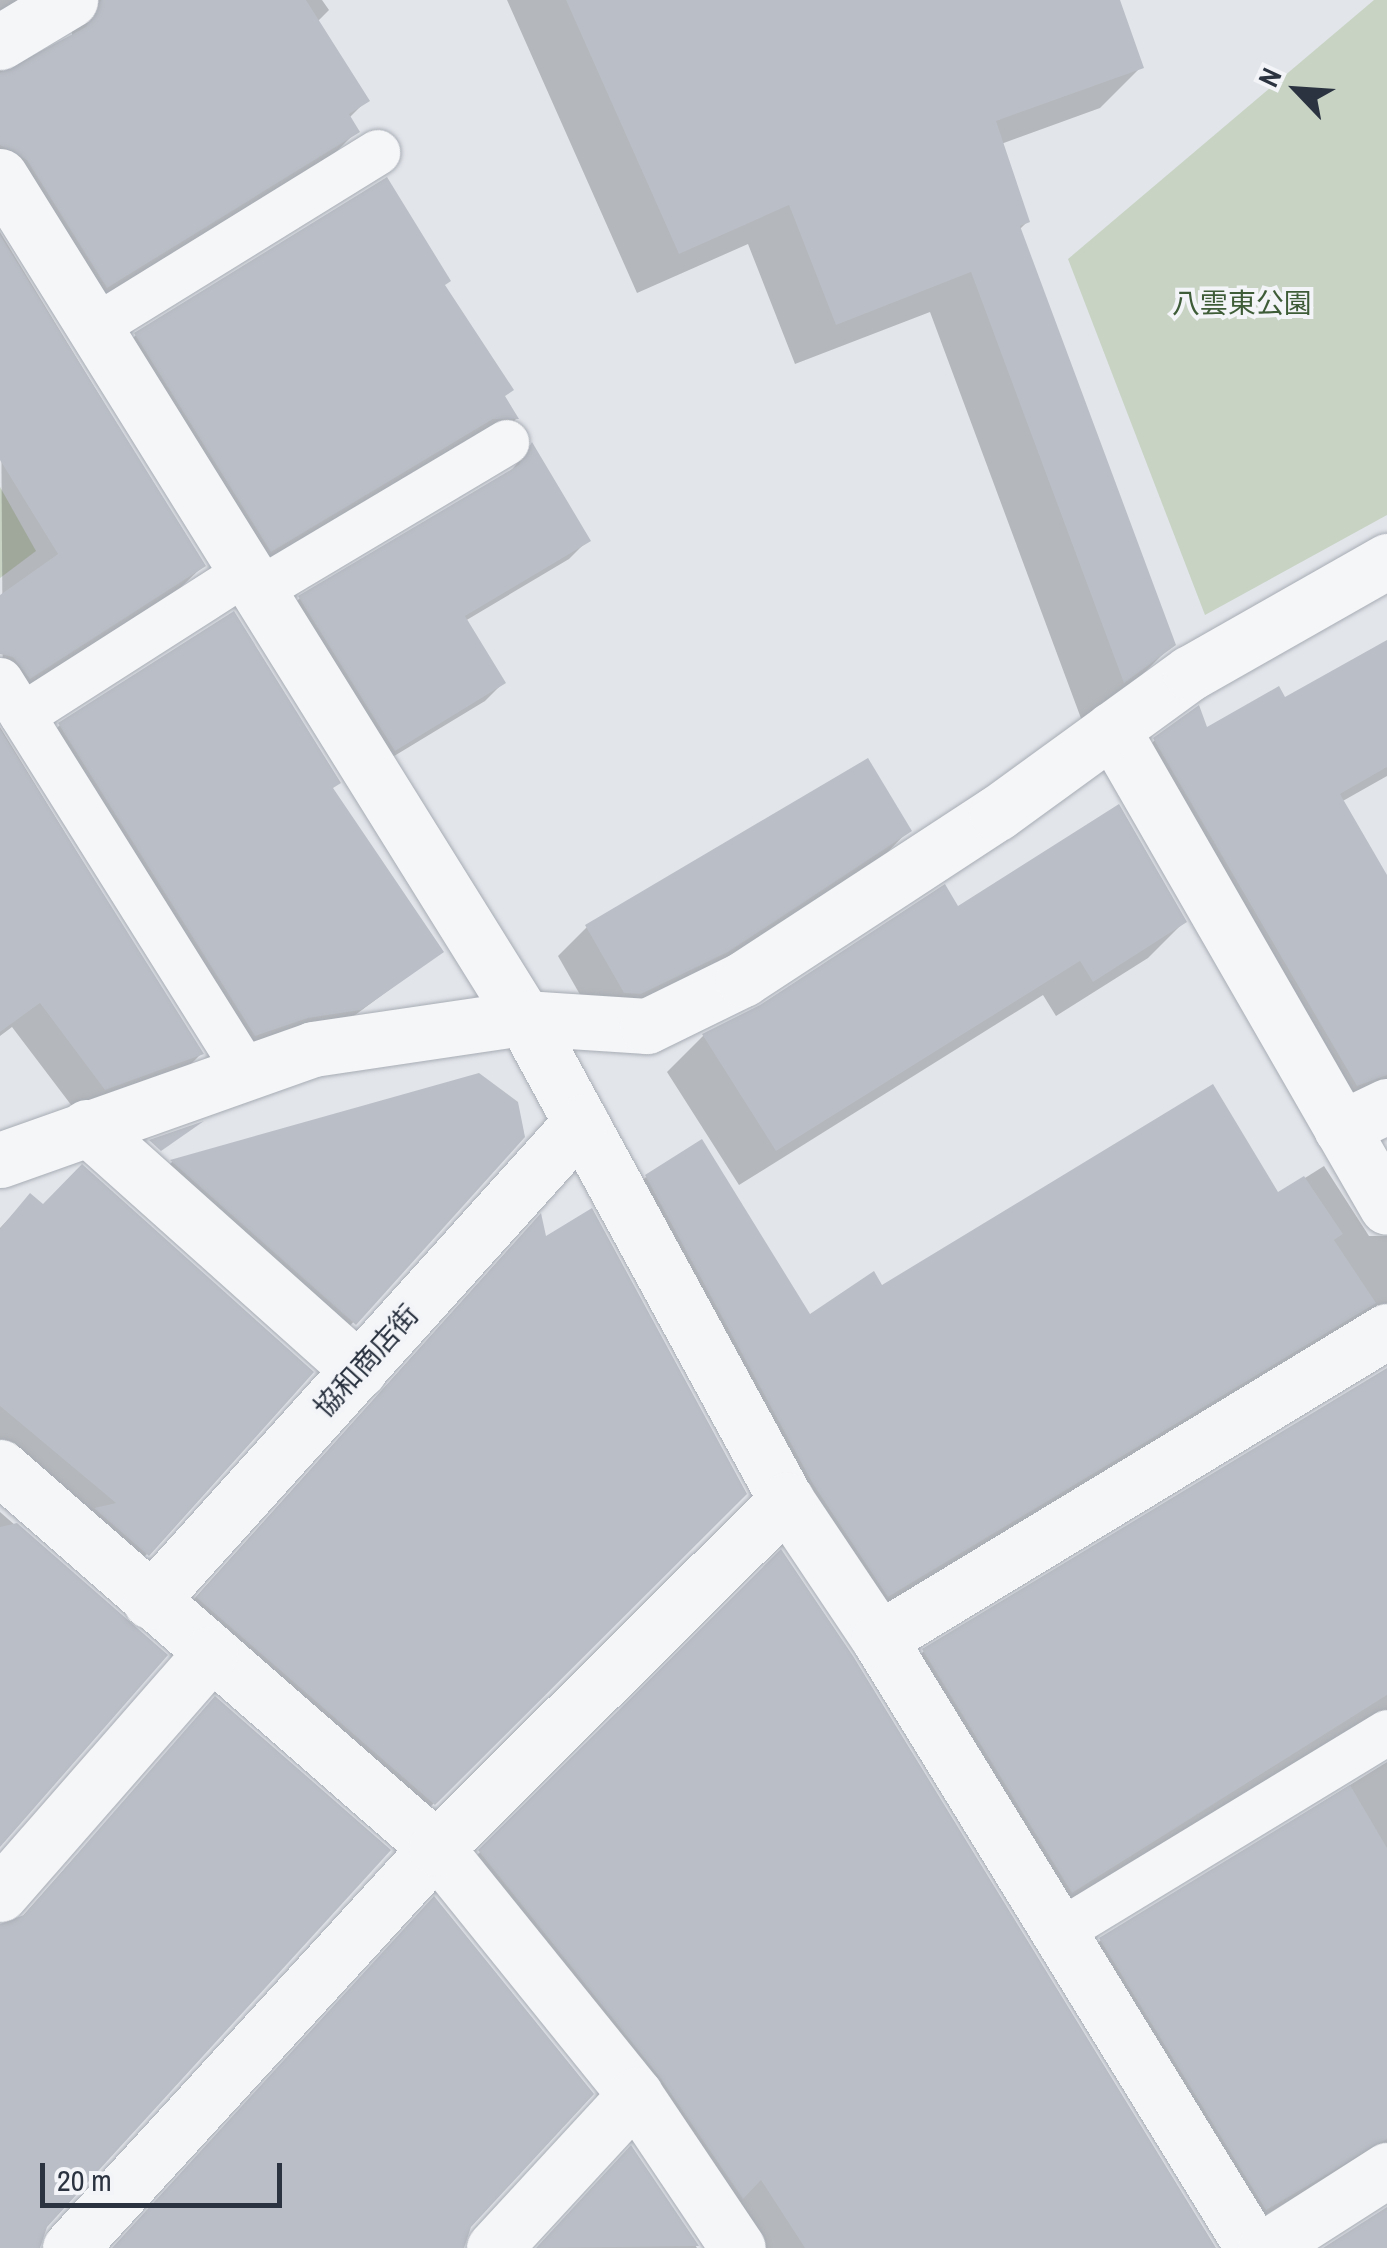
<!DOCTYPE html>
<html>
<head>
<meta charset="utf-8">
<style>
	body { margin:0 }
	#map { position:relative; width:1387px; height:2248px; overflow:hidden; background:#e2e5ea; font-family:"Archivo Narrow","Noto Sans JP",sans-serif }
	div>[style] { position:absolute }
	.green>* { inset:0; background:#c8d3c4 }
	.shadow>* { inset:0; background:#0003 }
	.building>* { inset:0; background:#babec6 }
	.roads { filter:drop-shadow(0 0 2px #a7acb4) drop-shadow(0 0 2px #a7acb4) }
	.lane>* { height:45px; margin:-22.5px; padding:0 22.5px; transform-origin:22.5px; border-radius:22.5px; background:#f5f6f8 }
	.street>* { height:55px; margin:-27.5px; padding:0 27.5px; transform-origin:27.5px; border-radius:27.5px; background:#f5f6f8 }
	span { translate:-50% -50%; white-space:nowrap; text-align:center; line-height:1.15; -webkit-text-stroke:8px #f2f4f7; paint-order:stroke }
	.park-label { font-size:28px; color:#3f5c39 }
	.street-label { font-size:28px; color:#2b3341 }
	.north { position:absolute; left:1247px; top:40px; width:100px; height:100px; -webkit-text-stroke:8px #f2f4f7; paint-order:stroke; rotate:295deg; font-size:28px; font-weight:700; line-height:40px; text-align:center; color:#2b3341 }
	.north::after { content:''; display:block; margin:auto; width:35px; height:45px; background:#2b3341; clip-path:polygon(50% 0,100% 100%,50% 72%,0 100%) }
	.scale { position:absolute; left:40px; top:2163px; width:242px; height:45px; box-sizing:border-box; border:5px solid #2b3341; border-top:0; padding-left:12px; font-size:30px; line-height:35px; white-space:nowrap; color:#2b3341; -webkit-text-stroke:8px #f2f4f7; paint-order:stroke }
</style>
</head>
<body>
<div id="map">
	<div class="green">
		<div style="clip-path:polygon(1374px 0,1387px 0,1387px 515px,1205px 615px,1068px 259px)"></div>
		<div style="clip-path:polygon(0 487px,36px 551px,0 578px)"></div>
	</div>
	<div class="shadow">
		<div style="clip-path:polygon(0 0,32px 0,0 19px)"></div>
		<div style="clip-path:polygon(53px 0,322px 0,329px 10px,317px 22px,366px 101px,349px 118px,357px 131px,330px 158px,80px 313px,0 191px,0 71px,17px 71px,72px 35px,72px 11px)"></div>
		<div style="clip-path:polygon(507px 0,1117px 0,1141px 67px,1100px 108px,1001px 144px,1028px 221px,1019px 230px,1173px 644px,1132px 685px,1082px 721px,930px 312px,795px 364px,748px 244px,637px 293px)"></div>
		<div style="clip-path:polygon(0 232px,203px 566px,176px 592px,3px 703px)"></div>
		<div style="clip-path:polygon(443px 286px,516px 419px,495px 439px,249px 571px,115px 356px,136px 335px)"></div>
		<div style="clip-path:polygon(532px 446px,587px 541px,569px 559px,465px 621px,503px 683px,485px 701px,376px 767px,282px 616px,300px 598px,508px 474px)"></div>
		<div style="clip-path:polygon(1387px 643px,1387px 776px,1341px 802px,1387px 880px,1387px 1117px,1331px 1110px,1128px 767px,1155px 740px,1205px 731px,1284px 700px)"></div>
		<div style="clip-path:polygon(60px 725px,331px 790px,440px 952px,343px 1024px,240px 1050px,45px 740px)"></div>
		<div style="clip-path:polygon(0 727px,201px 1054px,175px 1080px,78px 1114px,12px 1027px,0 1036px)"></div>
		<div style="clip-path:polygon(909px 830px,881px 859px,696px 980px,595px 1021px,558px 956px,587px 927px)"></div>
		<div style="clip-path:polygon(957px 909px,1184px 922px,1148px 958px,1056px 1016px,1043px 995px,739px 1185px,667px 1072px,703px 1036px)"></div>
		<div style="clip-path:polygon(479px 1076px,522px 1137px,326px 1352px,144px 1190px,172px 1162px)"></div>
		<div style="clip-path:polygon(1324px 1166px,1369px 1236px,1387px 1236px,1387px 1341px,861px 1621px,620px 1203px,646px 1177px,809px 1317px,882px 1288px,1278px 1195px)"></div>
		<div style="clip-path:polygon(30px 1196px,147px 1554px,123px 1578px,0 1470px,0 1228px)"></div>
		<div style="clip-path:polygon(544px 1240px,744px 1494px,403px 1834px,168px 1628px,511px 1247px)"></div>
		<div style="clip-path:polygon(1387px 1370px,1387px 1758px,1044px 1918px,897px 1678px,924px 1651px)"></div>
		<div style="clip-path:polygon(0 1512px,164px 1655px,0 1843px)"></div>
		<div style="clip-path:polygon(781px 1553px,1206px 2248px,736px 2248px,456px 1876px)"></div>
		<div style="clip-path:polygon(215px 1700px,39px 2248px,0 2248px,0 1925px,20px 1919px)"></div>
		<div style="clip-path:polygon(1387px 1762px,1387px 2180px,1342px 2169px,1237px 2232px,1074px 1966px,1101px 1940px)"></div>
		<div style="clip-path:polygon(631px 2149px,697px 2248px,538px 2248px,608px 2172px)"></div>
	</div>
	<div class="building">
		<div style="clip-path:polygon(101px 0,306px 0,370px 101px,349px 114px,360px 132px,107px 288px,27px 160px,0 145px,0 73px,86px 27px)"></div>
		<div style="clip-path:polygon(566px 0,1120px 0,1144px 68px,996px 121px,1030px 222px,1020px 226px,1176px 645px,1124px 683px,971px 272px,836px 325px,789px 205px,679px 254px)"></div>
		<div style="clip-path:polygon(387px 177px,451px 281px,445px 285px,514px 390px,505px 396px,519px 419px,493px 419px,271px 552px,134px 333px)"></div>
		<div style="clip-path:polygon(0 235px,206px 566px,30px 679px,13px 657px,0 654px,0 595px,58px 554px,0 460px)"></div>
		<div style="clip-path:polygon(532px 442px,591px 541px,465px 616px,506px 683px,395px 751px,298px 596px,519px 465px)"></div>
		<div style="clip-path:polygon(234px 611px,341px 783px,333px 788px,444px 952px,361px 1010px,308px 1018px,255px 1036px,58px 723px)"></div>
		<div style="clip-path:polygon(1387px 640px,1387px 767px,1340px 794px,1387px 875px,1387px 1075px,1357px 1086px,1153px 738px,1199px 705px,1207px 727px,1279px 686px,1285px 697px)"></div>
		<div style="clip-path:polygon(0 729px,204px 1054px,105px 1090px,40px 1003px,0 1032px)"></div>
		<div style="clip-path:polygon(868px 758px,912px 831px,728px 952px,641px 994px,624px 993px,585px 925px)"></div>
		<div style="clip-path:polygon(1119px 804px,1187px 922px,1093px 982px,1080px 961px,776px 1151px,702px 1034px,760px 1005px,945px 884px,958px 906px)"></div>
		<div style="clip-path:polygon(479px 1073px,518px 1102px,525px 1137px,356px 1325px,170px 1160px)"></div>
		<div style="clip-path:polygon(1213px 1084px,1278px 1192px,1304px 1176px,1343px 1234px,1334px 1240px,1376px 1303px,888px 1597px,813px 1484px,645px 1175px,702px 1139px,810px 1314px,874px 1271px,882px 1285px)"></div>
		<div style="clip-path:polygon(204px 1121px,161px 1151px,149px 1140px)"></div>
		<div style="clip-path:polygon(82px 1164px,314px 1372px,149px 1556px,94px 1508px,116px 1503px,0 1406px,0 1229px,30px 1193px,43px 1204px)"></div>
		<div style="clip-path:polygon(592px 1208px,747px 1494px,435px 1805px,196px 1597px,541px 1213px,546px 1236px)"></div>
		<div style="clip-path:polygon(1387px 1368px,1387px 1695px,1072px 1893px,922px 1649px)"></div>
		<div style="clip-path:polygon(17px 1523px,168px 1655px,0 1847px,0 1527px)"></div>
		<div style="clip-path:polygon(781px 1549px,853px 1656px,1216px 2248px,805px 2248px,761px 2180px,743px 2199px,659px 2076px,478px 1850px)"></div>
		<div style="clip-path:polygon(215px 1696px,391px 1850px,47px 2227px,40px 2248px,0 2248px,0 1924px,24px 1915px)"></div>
		<div style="clip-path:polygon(1350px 1785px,1387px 1848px,1387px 2139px,1266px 2210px,1099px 1938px)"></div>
		<div style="clip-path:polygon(434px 1896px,594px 2094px,471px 2227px,464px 2248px,112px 2248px)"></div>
		<div style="clip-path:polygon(631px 2145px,699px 2246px,536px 2248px)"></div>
		<div style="clip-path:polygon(1387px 2207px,1387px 2248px,1323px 2248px)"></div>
	</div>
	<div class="roads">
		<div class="lane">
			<div style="left:94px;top:327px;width:333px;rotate:-31.7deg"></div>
			<div style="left:258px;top:590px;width:289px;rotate:-30.8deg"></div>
			<div style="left:0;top:680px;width:463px;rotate:57.9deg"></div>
			<div style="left:22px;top:715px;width:267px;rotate:-32.6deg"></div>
			<div style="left:1058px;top:1932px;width:385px;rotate:-31.3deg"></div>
		</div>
		<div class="street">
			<div style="left:0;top:42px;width:82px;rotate:-31deg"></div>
			<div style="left:0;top:176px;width:992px;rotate:58.1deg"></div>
			<div style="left:524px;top:1018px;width:549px;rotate:61.47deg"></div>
			<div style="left:786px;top:1500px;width:167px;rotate:56.2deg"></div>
			<div style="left:879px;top:1639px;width:715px;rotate:58.45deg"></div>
			<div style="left:1112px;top:729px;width:551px;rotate:60.09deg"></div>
			<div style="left:87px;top:1127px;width:365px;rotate:41.8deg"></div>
			<div style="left:1341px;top:1128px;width:51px;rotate:-25.6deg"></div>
			<div style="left:0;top:1160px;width:332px;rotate:-19.5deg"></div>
			<div style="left:313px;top:1049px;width:213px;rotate:-8.4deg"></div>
			<div style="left:524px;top:1018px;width:123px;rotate:3.7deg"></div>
			<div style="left:647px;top:1026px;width:107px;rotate:-26.1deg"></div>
			<div style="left:743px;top:979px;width:303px;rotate:-33.2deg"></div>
			<div style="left:997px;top:813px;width:238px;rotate:-36deg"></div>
			<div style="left:1190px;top:673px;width:227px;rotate:-29.6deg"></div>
			<div style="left:0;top:1467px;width:579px;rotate:41.15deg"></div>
			<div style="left:436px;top:1848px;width:317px;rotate:51.1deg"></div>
			<div style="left:635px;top:2095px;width:184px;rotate:56.1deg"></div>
			<div style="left:150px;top:1601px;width:644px;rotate:-48.02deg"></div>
			<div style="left:879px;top:1639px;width:594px;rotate:-31.23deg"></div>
			<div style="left:0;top:1894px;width:319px;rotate:-48.8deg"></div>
			<div style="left:70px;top:2248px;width:542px;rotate:-47.54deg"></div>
			<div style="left:436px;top:1848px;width:494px;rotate:-44.8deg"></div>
			<div style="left:494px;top:2248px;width:208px;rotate:-47.3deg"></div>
			<div style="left:1265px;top:2248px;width:145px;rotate:-32.6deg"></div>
		</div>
	</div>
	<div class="park-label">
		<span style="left:1242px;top:303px">八雲東公園</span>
	</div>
	<div class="street-label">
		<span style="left:366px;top:1361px;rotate:-48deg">協和商店街</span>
	</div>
	<div class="north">N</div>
	<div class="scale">20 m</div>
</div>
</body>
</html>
